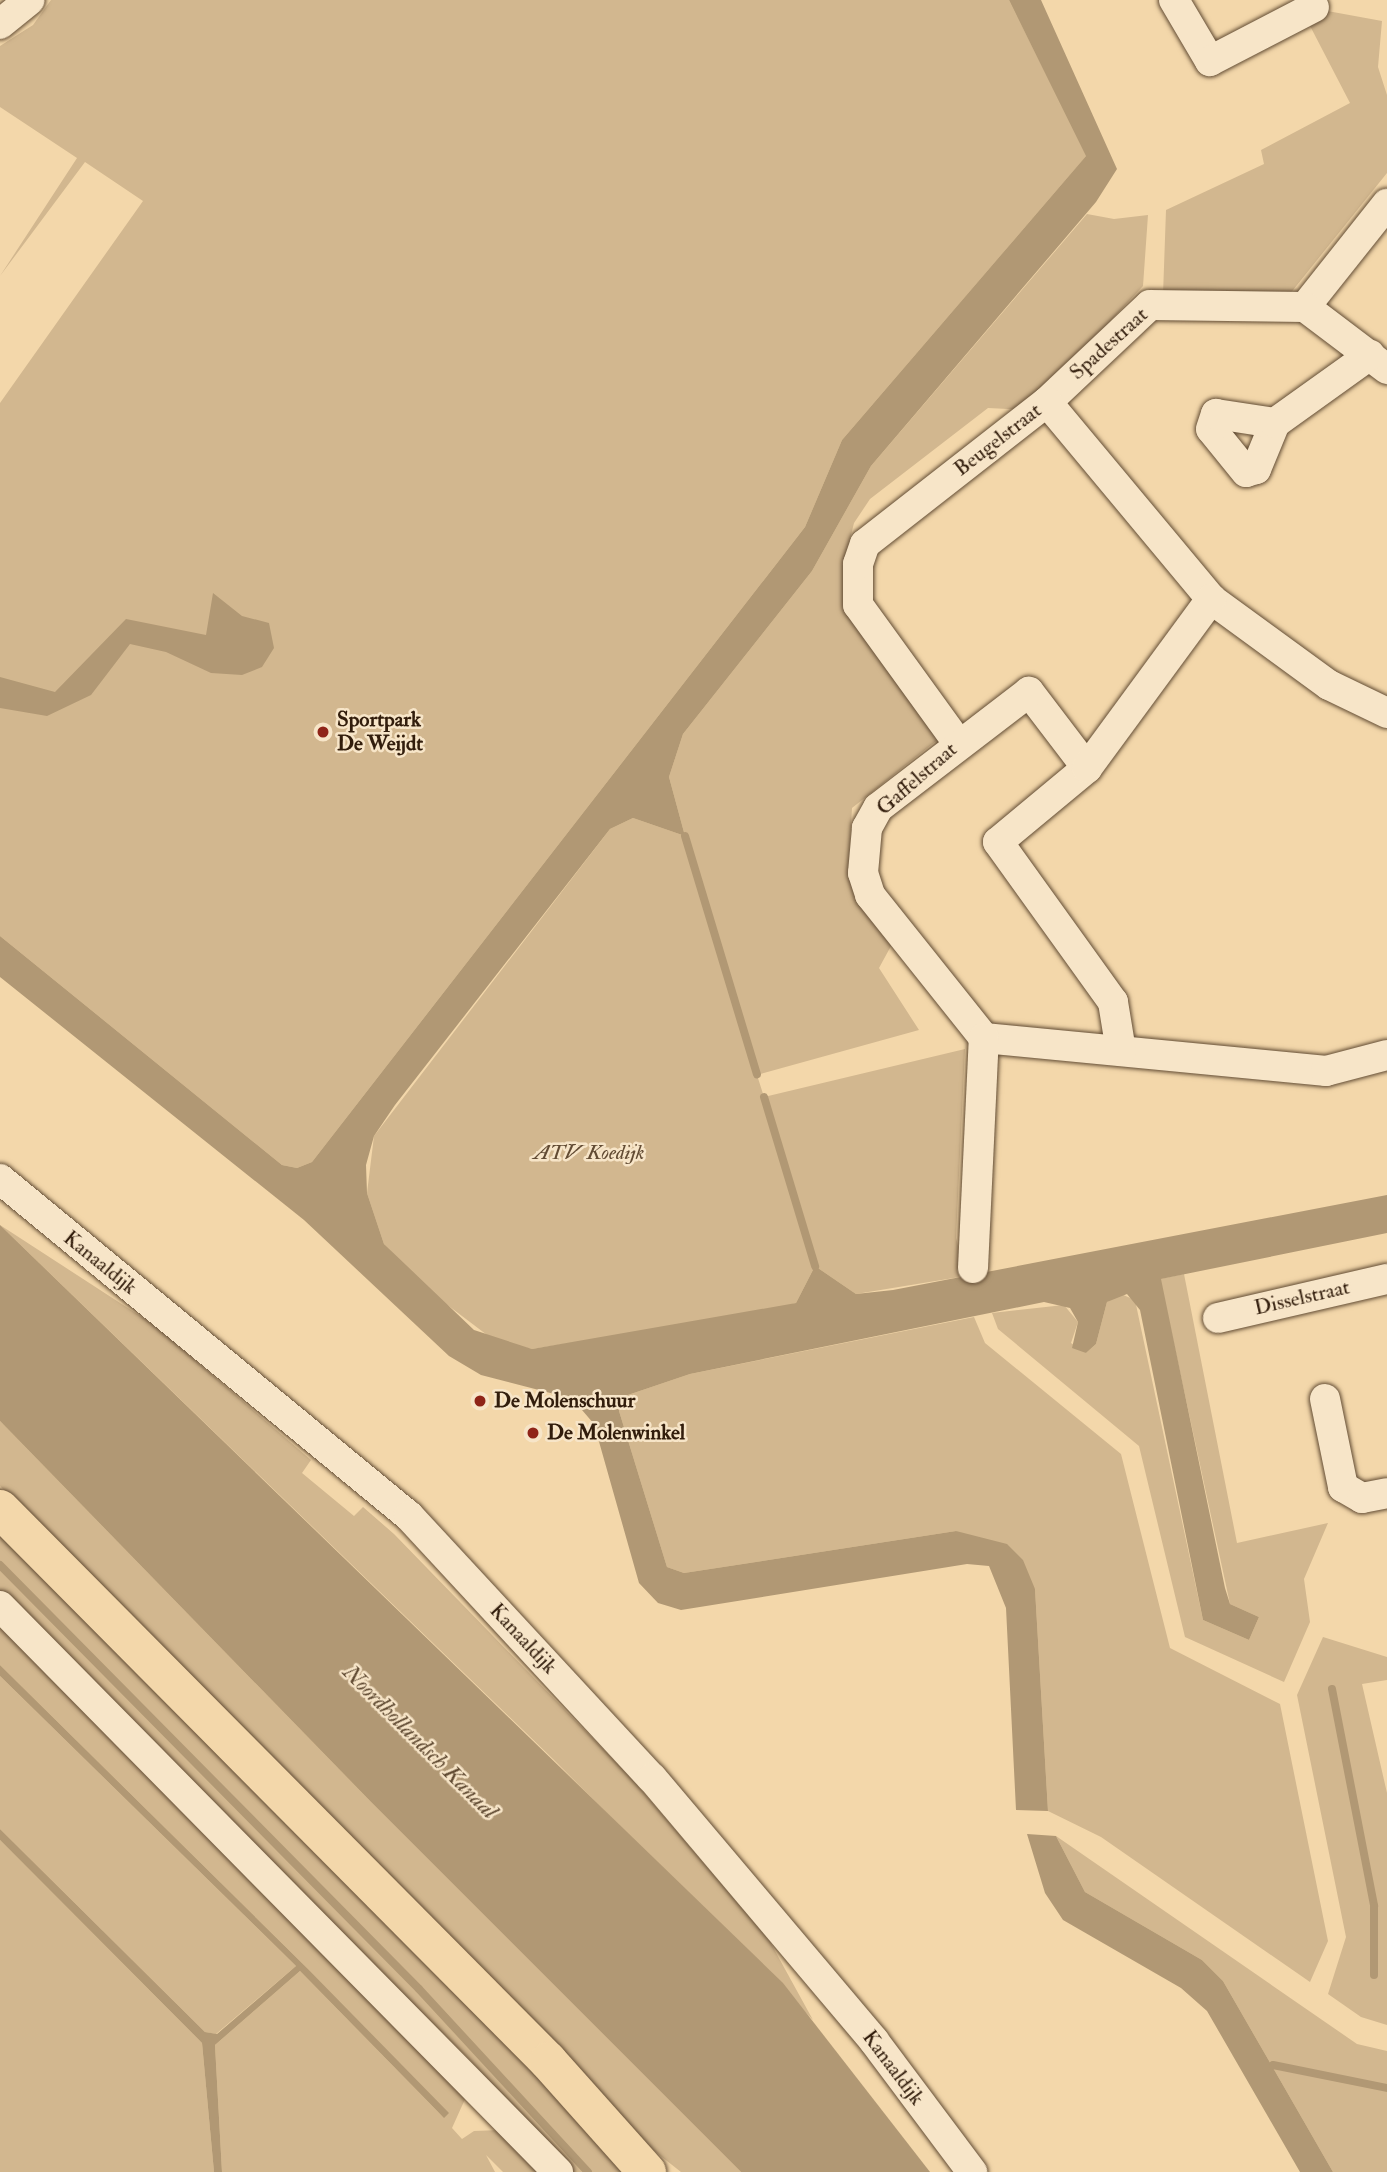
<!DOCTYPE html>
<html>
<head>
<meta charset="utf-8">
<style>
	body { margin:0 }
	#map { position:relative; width:1387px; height:2172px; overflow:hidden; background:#f3d7aa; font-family:"IM FELL Double Pica",serif }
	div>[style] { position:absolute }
	.green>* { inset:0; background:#d2b78f }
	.water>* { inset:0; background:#b19874 }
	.stream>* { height:8px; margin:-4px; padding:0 4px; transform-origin:4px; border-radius:4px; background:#b19874 }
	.roads { filter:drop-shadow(0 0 2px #624c34) drop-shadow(0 0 2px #624c34) }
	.minor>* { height:30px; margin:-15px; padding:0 15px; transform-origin:15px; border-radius:15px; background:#f7e5c8 }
	.major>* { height:38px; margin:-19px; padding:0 19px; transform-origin:19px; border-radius:19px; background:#f3d7aa }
	.dots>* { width:19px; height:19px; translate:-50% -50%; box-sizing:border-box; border:4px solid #f7e5c8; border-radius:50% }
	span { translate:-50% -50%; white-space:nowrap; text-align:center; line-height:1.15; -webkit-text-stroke:5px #f7e5c8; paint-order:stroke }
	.street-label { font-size:21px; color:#321d0c }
	.poi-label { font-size:21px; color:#321d0c; font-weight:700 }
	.left { translate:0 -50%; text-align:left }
	.park-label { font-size:21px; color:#624b33; font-style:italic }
	.water-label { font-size:23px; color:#5e4830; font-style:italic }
</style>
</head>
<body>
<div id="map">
	<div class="green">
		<div style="clip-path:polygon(51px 0,1009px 0,1087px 155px,842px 440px,805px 527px,312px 1162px,297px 1168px,282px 1165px,0 936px,0 403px,143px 201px,85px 162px,0 276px,77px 158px,0 107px,0 46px,33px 25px)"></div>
		<div style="clip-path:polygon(1322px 10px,1382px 21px,1378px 67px,1387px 95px,1387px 173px,1289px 295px,1163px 295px,1166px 210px,1264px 164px,1261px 150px,1350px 103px,1308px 22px)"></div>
		<div style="clip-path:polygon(1087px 214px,1114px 219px,1148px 215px,1143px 286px,1027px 410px,988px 408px,870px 499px,854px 523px,844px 563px,946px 733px,852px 808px,848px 877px,897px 935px,879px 968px,919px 1030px,757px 1075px,764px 1097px,965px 1049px,956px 1238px,966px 1276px,856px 1294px,815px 1266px,796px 1303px,761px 1313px,532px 1349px,495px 1341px,429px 1291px,384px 1244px,367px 1193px,374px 1136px,610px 829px,633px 818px,685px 836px,669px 777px,683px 734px,812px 571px,871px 466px)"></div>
		<div style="clip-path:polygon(0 1225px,154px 1325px,311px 1460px,302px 1473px,354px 1516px,363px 1507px,394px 1534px,632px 1779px,769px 1940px,813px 2020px,553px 1759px)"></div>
		<div style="clip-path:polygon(1184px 1274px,1237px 1543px,1328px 1523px,1304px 1579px,1310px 1622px,1284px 1682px,1185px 1637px,1139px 1446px,998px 1329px,992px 1313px,1064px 1305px,1078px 1322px,1071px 1343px,1086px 1353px,1096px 1344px,1107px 1302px,1121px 1294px,1135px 1300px,1203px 1620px,1249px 1640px,1259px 1617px,1230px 1604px,1160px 1279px)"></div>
		<div style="clip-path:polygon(974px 1317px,985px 1343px,1121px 1454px,1170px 1648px,1280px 1704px,1328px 1941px,1310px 1982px,1101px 1837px,1048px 1811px,1035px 1589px,956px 1531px,684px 1573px,667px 1567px,619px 1411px,622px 1397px,690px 1374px)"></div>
		<div style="clip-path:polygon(0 1421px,372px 1803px,741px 2172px,681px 2172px,648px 2146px,0 1486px)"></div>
		<div style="clip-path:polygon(0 1530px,355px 1886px,628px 2172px,571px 2172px,470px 2060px,0 1594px)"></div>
		<div style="clip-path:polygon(0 1620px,466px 2097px,452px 2128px,462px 2139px,474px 2131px,501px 2130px,547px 2172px,503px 2172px,486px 2155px,495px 2172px,222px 2172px,215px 2045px,300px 1971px,444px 2118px,302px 1963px,0 1665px)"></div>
		<div style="clip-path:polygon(1323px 1637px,1387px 1657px,1387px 1680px,1362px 1684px,1387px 1793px,1387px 2025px,1361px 2017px,1328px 1994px,1346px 1937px,1297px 1695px)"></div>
		<div style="clip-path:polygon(0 1676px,296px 1966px,216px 2034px,205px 2032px,0 1829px)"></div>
		<div style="clip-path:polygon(1056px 1836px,1357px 2044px,1387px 2051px,1387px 2172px,1333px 2172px,1223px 1981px,1202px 1960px,1085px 1892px)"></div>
		<div style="clip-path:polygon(0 1840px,202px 2043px,214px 2172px,0 2172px)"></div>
	</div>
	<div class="water">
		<div style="clip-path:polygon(1009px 0,1041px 0,1117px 169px,1096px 202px,871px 466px,812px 571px,683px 734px,669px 777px,685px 836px,633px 818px,610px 829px,395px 1105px,374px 1136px,366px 1165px,367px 1193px,384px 1244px,474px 1330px,532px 1349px,796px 1303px,815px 1266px,856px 1294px,893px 1290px,1387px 1195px,1387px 1233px,1161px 1279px,1225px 1588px,1230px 1604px,1259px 1617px,1249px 1640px,1203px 1620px,1140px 1310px,1127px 1294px,1107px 1302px,1096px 1344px,1086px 1353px,1072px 1348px,1078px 1322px,1070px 1308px,1044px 1302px,690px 1374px,622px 1397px,619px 1411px,667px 1567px,684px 1573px,956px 1531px,1007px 1544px,1023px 1560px,1035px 1589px,1048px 1811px,1016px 1810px,1006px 1608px,989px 1566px,967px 1564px,681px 1610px,658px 1603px,639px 1583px,594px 1424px,582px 1410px,562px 1396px,481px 1375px,449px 1356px,304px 1220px,0 977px,0 936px,282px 1165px,297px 1168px,312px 1162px,805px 527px,842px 440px,1086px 156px)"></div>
		<div style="clip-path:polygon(213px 593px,242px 616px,269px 623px,274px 648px,262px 667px,242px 675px,211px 673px,166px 652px,130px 644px,91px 695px,47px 716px,0 708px,0 677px,55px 692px,126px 619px,206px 635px)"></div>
		<div style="clip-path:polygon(0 1225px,783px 1983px,930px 2172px,741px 2172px,372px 1803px,0 1421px)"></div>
		<div style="clip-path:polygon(0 1665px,302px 1963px,449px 2113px,444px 2118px,300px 1971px,215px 2045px,222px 2172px,214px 2172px,202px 2043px,0 1840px,0 1829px,205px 2032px,217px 2034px,296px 1966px,0 1676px)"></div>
		<div style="clip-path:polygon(1027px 1834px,1056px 1836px,1085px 1892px,1202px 1960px,1223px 1981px,1333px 2172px,1300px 2172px,1207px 2011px,1181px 1988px,1063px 1920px,1045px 1893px)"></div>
	</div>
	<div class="stream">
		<div style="left:685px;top:836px;width:249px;rotate:73.2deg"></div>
		<div style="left:764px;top:1097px;width:177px;rotate:73.2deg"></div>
		<div style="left:0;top:1565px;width:596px;rotate:45.34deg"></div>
		<div style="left:419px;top:1989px;width:249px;rotate:47.3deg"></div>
		<div style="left:1332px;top:1689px;width:221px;rotate:79deg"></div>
		<div style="left:1374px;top:1906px;width:69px;rotate:90deg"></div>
		<div style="left:1273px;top:2065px;width:116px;rotate:11.4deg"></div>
	</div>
	<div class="roads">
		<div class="minor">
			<div style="left:1174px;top:0;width:71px;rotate:59.5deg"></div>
			<div style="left:1210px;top:61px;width:117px;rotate:-27.4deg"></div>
			<div style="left:0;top:24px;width:38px;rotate:-39deg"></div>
			<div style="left:1305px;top:307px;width:132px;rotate:-51.5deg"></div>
			<div style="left:1047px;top:402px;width:141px;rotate:-43.3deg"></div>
			<div style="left:1150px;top:305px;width:155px;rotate:0.7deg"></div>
			<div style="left:1305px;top:307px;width:103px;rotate:37.1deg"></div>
			<div style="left:1275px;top:423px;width:50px;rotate:112.4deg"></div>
			<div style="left:1256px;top:469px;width:10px;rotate:163deg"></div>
			<div style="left:1246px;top:472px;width:55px;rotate:-129.1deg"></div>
			<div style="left:1211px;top:429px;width:16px;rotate:-72deg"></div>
			<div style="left:1216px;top:414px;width:60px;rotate:8.7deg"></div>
			<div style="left:1275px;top:423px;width:117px;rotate:-35.6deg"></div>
			<div style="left:958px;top:743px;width:170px;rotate:-125.9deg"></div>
			<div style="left:858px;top:605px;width:41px;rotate:-90deg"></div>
			<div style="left:858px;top:564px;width:21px;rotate:-71deg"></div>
			<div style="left:865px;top:544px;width:231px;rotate:-38deg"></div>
			<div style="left:1047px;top:402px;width:256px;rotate:50.2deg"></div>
			<div style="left:1211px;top:599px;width:146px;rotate:36.1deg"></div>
			<div style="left:1329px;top:685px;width:64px;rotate:25.8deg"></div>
			<div style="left:1087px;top:768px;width:96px;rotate:-127.3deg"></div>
			<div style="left:1029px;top:692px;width:190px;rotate:142.5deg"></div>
			<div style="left:878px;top:808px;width:23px;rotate:119deg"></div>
			<div style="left:867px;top:828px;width:45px;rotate:95.1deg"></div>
			<div style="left:863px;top:873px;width:23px;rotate:72deg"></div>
			<div style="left:870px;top:895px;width:183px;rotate:51.4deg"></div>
			<div style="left:984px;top:1038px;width:344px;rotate:5.5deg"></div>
			<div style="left:1326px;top:1071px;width:63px;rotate:-14.7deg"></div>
			<div style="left:1121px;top:1051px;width:50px;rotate:-99.3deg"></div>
			<div style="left:1113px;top:1002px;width:197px;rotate:-125.7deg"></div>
			<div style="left:998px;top:842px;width:116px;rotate:-39.7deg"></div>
			<div style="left:1087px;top:768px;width:210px;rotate:-53.7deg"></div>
			<div style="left:0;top:1179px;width:530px;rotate:39.49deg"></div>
			<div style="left:409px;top:1516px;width:357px;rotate:47.2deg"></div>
			<div style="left:652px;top:1778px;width:344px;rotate:49.8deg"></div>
			<div style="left:874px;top:2041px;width:164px;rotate:53.2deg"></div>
			<div style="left:973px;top:1268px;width:230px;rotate:-87.3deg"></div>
			<div style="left:1218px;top:1318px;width:173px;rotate:-13deg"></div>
			<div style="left:1325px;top:1399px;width:90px;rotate:78.4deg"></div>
			<div style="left:1343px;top:1487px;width:22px;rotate:30deg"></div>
			<div style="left:1362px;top:1498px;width:25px;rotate:-11deg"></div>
			<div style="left:0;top:1606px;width:795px;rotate:45.41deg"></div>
		</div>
		<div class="major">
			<div style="left:0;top:1509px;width:778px;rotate:45.21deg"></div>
			<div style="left:548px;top:2061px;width:149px;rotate:48.3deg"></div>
		</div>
	</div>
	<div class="dots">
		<div style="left:323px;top:732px;background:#8f2418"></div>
		<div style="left:480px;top:1401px;background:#8f2418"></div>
		<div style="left:533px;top:1433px;background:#8f2418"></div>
	</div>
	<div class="street-label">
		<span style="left:1109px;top:344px;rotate:-42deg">Spadestraat</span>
		<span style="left:998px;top:440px;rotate:-38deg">Beugelstraat</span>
		<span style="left:917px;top:779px;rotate:-41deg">Gaffelstraat</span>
		<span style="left:100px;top:1263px;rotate:39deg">Kanaaldijk</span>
		<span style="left:1302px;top:1298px;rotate:-13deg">Disselstraat</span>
		<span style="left:523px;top:1639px;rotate:47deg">Kanaaldijk</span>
		<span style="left:893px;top:2068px;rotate:53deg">Kanaaldijk</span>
	</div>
	<div class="poi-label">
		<span class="left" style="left:337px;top:732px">Sportpark<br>De Weijdt</span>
		<span class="left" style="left:494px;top:1401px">De Molenschuur</span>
		<span class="left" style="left:547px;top:1433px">De Molenwinkel</span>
	</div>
	<div class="park-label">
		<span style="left:589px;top:1153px">ATV Koedijk</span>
	</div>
	<div class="water-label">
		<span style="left:420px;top:1742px;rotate:45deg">Noordhollandsch Kanaal</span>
	</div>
</div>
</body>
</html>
